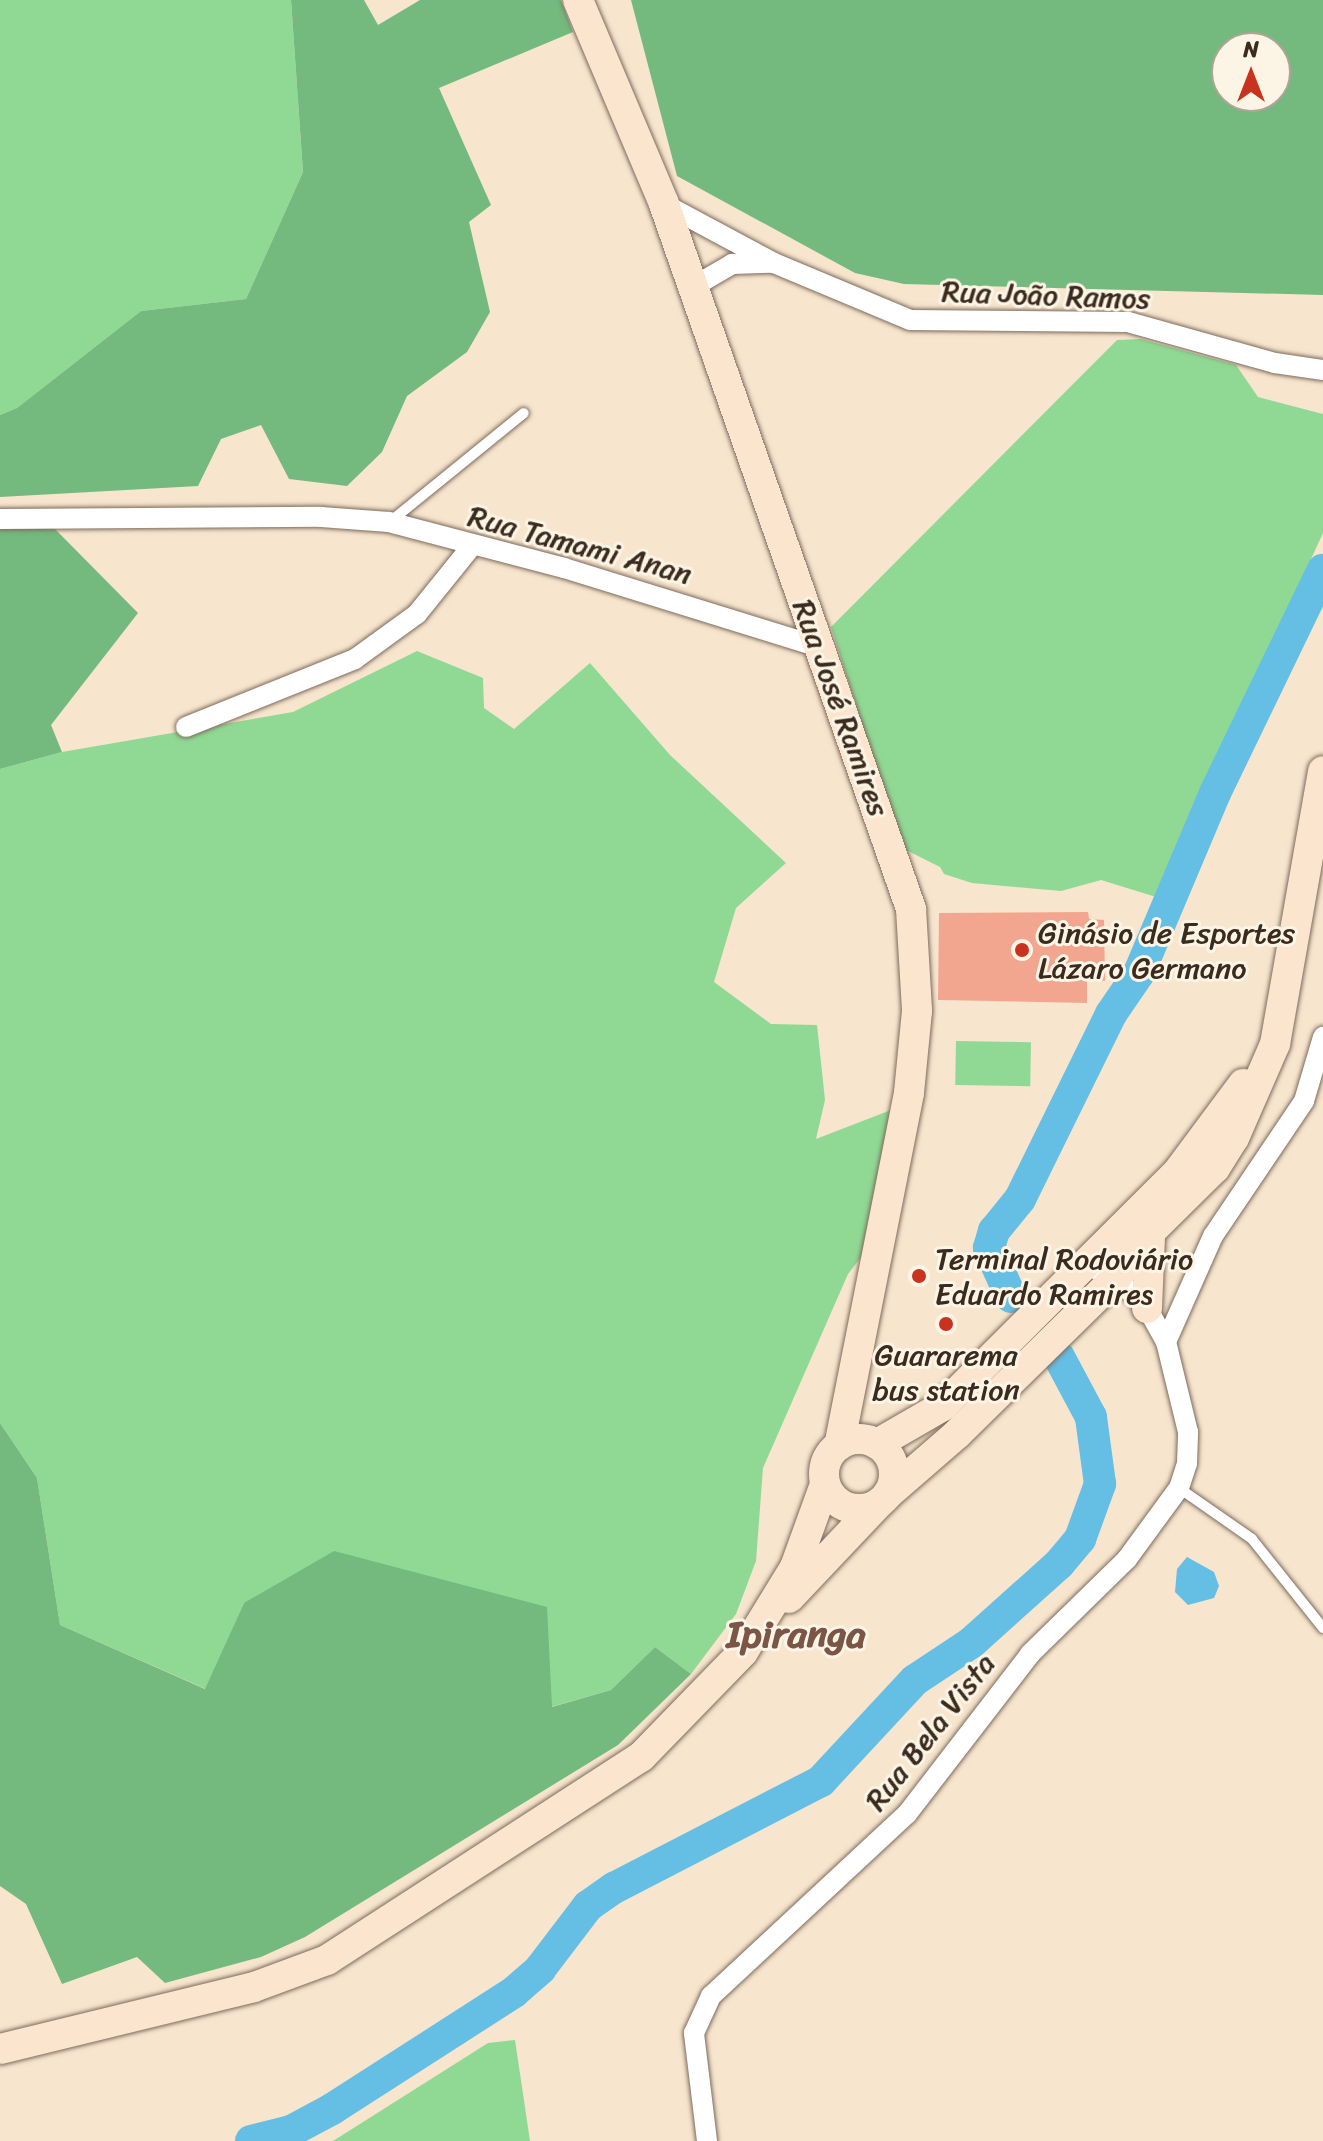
<!DOCTYPE html>
<html>
<head>
<meta charset="utf-8">
<style>
	body { margin:0 }
	#map { position:relative; width:1323px; height:2141px; overflow:hidden; background:#f7e5ce; font-family:Sriracha,sans-serif }
	div>[style] { position:absolute }
	.green>* { inset:0; background:#90d994; transform-origin:0 0 }
	.forest>* { inset:0; background:#74b97e }
	.water>* { inset:0; background:#65bee3 }
	.river>* { height:32px; margin:-16px; padding:0 16px; transform-origin:16px; border-radius:16px; background:#65bee3 }
	.building>* { inset:0; background:#f3a68f }
	.roads { filter:drop-shadow(0 0 2px #7d6b5c) drop-shadow(0 0 2px #7d6b5c) }
	.lane>* { height:10px; margin:-5px; padding:0 5px; transform-origin:5px; border-radius:5px; background:#fff }
	.street>* { height:20px; margin:-10px; padding:0 10px; transform-origin:10px; border-radius:10px; background:#fff }
	.secondary>* { height:30px; margin:-15px; padding:0 15px; transform-origin:15px; border-radius:15px; background:#fbe5cf }
	.secondary>.ring { margin:-15px; padding:0; box-sizing:content-box; background:none; border:30px solid #fbe5cf; border-radius:50% }
	.dots>* { width:22px; height:22px; translate:-50% -50%; box-sizing:border-box; border:4px solid #fcf5e5; border-radius:50% }
	span { translate:-50% -50%; white-space:nowrap; text-align:center; line-height:1.15; -webkit-text-stroke:6px #fcf5e5; paint-order:stroke }
	.street-label { font-size:30px; color:#3b2a1e }
	.poi-label { font-size:30px; color:#3b2a1e }
	.left { translate:0 -50%; text-align:left }
	.district-label { font-size:38px; color:#7b5546; font-weight:700 }
	.north { position:absolute; left:1211px; top:32px; width:80px; height:80px; box-sizing:border-box; background:#fcf5e5; border:2px solid #afa495; border-radius:50%; rotate:0deg; font-size:22px; font-weight:700; line-height:32px; text-align:center; color:#3b2a1e }
	.north::after { content:''; display:block; margin:auto; width:28px; height:36px; background:#c8321e; clip-path:polygon(50% 0,100% 100%,50% 72%,0 100%) }
</style>
</head>
<body>
<div id="map">
	<div class="green">
		<div style="clip-path:polygon(0 0,291px 0,303px 172px,246px 299px,141px 311px,17px 408px,0 415px)"></div>
		<div style="clip-path:polygon(1141px 339px,1236px 365px,1258px 397px,1323px 414px,1323px 533px,1156px 897px,1101px 880px,1061px 891px,972px 883px,944px 874px,940px 867px,902px 848px,831px 627px,1117px 340px)"></div>
		<div style="clip-path:polygon(417px 651px,483px 678px,484px 708px,514px 729px,590px 663px,670px 755px,786px 863px,736px 908px,714px 982px,771px 1024px,817px 1025px,825px 1100px,816px 1139px,891px 1110px,866px 1251px,848px 1274px,763px 1468px,756px 1561px,736px 1614px,691px 1674px,655px 1647px,611px 1690px,551px 1707px,244px 1603px,206px 1689px,60px 1625px,37px 1478px,0 1423px,0 769px,62px 752px,293px 712px)"></div>
		<div style="left:956px;top:1041px;width:75px;height:44px;rotate:1deg"></div>
		<div style="clip-path:polygon(515px 2040px,530px 2141px,333px 2141px,488px 2043px)"></div>
	</div>
	<div class="forest">
		<div style="clip-path:polygon(291px 0,364px 0,378px 25px,420px 0,561px 0,573px 32px,439px 88px,491px 205px,469px 222px,490px 312px,467px 352px,407px 396px,382px 452px,347px 486px,289px 479px,261px 425px,221px 439px,198px 486px,0 497px,0 415px,17px 408px,141px 311px,246px 299px,303px 172px)"></div>
		<div style="clip-path:polygon(evenodd,631px 0,1323px 0,1323px 295px,904px 284px,855px 273px,677px 176px,631px 0,1227px 48px,1275px 48px,1275px 96px,1227px 96px,1227px 48px)"></div>
		<div style="clip-path:polygon(0 528px,54px 528px,138px 613px,51px 725px,62px 752px,0 769px)"></div>
		<div style="clip-path:polygon(0 1423px,37px 1478px,60px 1625px,205px 1689px,244px 1603px,334px 1551px,547px 1607px,552px 1707px,611px 1690px,655px 1647px,691px 1674px,618px 1745px,305px 1937px,261px 1957px,165px 1983px,137px 1957px,62px 1984px,26px 1904px,0 1886px)"></div>
	</div>
	<div class="water">
		<div style="clip-path:polygon(1187px 1557px,1214px 1572px,1219px 1586px,1214px 1598px,1188px 1605px,1175px 1592px,1177px 1569px)"></div>
	</div>
	<div class="river">
		<div style="left:1011px;top:1297px;width:54px;rotate:-114.2deg"></div>
		<div style="left:989px;top:1248px;width:18px;rotate:-74deg"></div>
		<div style="left:994px;top:1231px;width:41px;rotate:-50.9deg"></div>
		<div style="left:1020px;top:1199px;width:206px;rotate:-63.8deg"></div>
		<div style="left:1111px;top:1014px;width:50px;rotate:-55.7deg"></div>
		<div style="left:1139px;top:973px;width:195px;rotate:-67.1deg"></div>
		<div style="left:1215px;top:793px;width:248px;rotate:-64.2deg"></div>
		<div style="left:251px;top:2141px;width:41px;rotate:-14deg"></div>
		<div style="left:291px;top:2131px;width:47px;rotate:-28.2deg"></div>
		<div style="left:332px;top:2109px;width:216px;rotate:-32.7deg"></div>
		<div style="left:514px;top:1992px;width:35px;rotate:-41deg"></div>
		<div style="left:540px;top:1969px;width:79px;rotate:-52.7deg"></div>
		<div style="left:588px;top:1906px;width:32px;rotate:-35deg"></div>
		<div style="left:614px;top:1888px;width:233px;rotate:-27.3deg"></div>
		<div style="left:821px;top:1781px;width:138px;rotate:-47.1deg"></div>
		<div style="left:915px;top:1680px;width:67px;rotate:-33.5deg"></div>
		<div style="left:971px;top:1643px;width:118px;rotate:-41.9deg"></div>
		<div style="left:1059px;top:1564px;width:33px;rotate:-50deg"></div>
		<div style="left:1080px;top:1539px;width:59px;rotate:-70deg"></div>
		<div style="left:1100px;top:1484px;width:68px;rotate:-97.7deg"></div>
		<div style="left:1091px;top:1417px;width:68px;rotate:-118.1deg"></div>
	</div>
	<div class="building">
		<div style="clip-path:polygon(1088px 912px,1089px 919px,1104px 920px,1105px 981px,1087px 980px,1087px 1003px,938px 1000px,939px 913px)"></div>
	</div>
	<div class="roads">
		<div class="lane">
			<div style="left:391px;top:521px;width:171px;rotate:-39.1deg"></div>
			<div style="left:1179px;top:1488px;width:89px;rotate:34.9deg"></div>
			<div style="left:1252px;top:1539px;width:114px;rotate:51.4deg"></div>
		</div>
		<div class="street">
			<div style="left:664px;top:204px;width:125px;rotate:28.2deg"></div>
			<div style="left:774px;top:263px;width:147px;rotate:22.7deg"></div>
			<div style="left:910px;top:320px;width:218px;rotate:0.5deg"></div>
			<div style="left:1128px;top:322px;width:153px;rotate:15.6deg"></div>
			<div style="left:1275px;top:363px;width:49px;rotate:8.3deg"></div>
			<div style="left:691px;top:288px;width:48px;rotate:-30.3deg"></div>
			<div style="left:732px;top:264px;width:38px;rotate:-2deg"></div>
			<div style="left:0;top:519px;width:321px;rotate:-0.4deg"></div>
			<div style="left:321px;top:517px;width:68px;rotate:4.2deg"></div>
			<div style="left:389px;top:522px;width:181px;rotate:14.7deg"></div>
			<div style="left:564px;top:568px;width:267px;rotate:17.2deg"></div>
			<div style="left:186px;top:727px;width:182px;rotate:-21.9deg"></div>
			<div style="left:355px;top:659px;width:77px;rotate:-36deg"></div>
			<div style="left:417px;top:614px;width:86px;rotate:-51.1deg"></div>
			<div style="left:1166px;top:1342px;width:116px;rotate:-66.1deg"></div>
			<div style="left:1213px;top:1236px;width:163px;rotate:-56deg"></div>
			<div style="left:1304px;top:1101px;width:67px;rotate:-73.5deg"></div>
			<div style="left:707px;top:2141px;width:109px;rotate:-96.9deg"></div>
			<div style="left:694px;top:2033px;width:41px;rotate:-65.3deg"></div>
			<div style="left:711px;top:1996px;width:267px;rotate:-42.9deg"></div>
			<div style="left:907px;top:1814px;width:202px;rotate:-52.4deg"></div>
			<div style="left:1030px;top:1654px;width:136px;rotate:-44.4deg"></div>
			<div style="left:1127px;top:1559px;width:88px;rotate:-53.8deg"></div>
			<div style="left:1179px;top:1488px;width:25px;rotate:-72deg"></div>
			<div style="left:1187px;top:1464px;width:32px;rotate:-88deg"></div>
			<div style="left:1188px;top:1432px;width:93px;rotate:-103.7deg"></div>
			<div style="left:1166px;top:1342px;width:39px;rotate:-119deg"></div>
			<div style="left:1147px;top:1308px;width:43px;rotate:-135.9deg"></div>
			<div style="left:1116px;top:1278px;width:36px;rotate:-156deg"></div>
		</div>
		<div class="secondary">
			<div style="left:578px;top:0;width:221px;rotate:67.1deg"></div>
			<div style="left:664px;top:204px;width:747px;rotate:70.69deg"></div>
			<div style="left:911px;top:909px;width:102px;rotate:86.6deg"></div>
			<div style="left:917px;top:1011px;width:82px;rotate:95.6deg"></div>
			<div style="left:909px;top:1093px;width:359px;rotate:101.2deg"></div>
			<div style="left:1147px;top:1308px;width:73px;rotate:-87.6deg"></div>
			<div class="ring" style="left:824px;top:1439px;width:40px;height:40px"></div>
			<div style="left:877px;top:1444px;width:76px;rotate:-29.9deg"></div>
			<div style="left:943px;top:1406px;width:330px;rotate:-44.9deg"></div>
			<div style="left:1177px;top:1173px;width:111px;rotate:-53.4deg"></div>
			<div style="left:889px;top:1493px;width:90px;rotate:-40.9deg"></div>
			<div style="left:957px;top:1434px;width:223px;rotate:-44.5deg"></div>
			<div style="left:1116px;top:1278px;width:57px;rotate:-53.5deg"></div>
			<div style="left:1150px;top:1232px;width:91px;rotate:-44.6deg"></div>
			<div style="left:1215px;top:1168px;width:36px;rotate:-58deg"></div>
			<div style="left:1234px;top:1138px;width:103px;rotate:-66.4deg"></div>
			<div style="left:1275px;top:1044px;width:277px;rotate:-80deg"></div>
			<div style="left:789px;top:1598px;width:129px;rotate:-46.6deg"></div>
			<div style="left:0;top:2049px;width:261px;rotate:-13.7deg"></div>
			<div style="left:254px;top:1987px;width:78px;rotate:-20.3deg"></div>
			<div style="left:327px;top:1960px;width:374px;rotate:-32.9deg"></div>
			<div style="left:641px;top:1757px;width:146px;rotate:-45.8deg"></div>
			<div style="left:743px;top:1652px;width:100px;rotate:-58.5deg"></div>
			<div style="left:795px;top:1567px;width:88px;rotate:-70.1deg"></div>
		</div>
	</div>
	<div class="dots">
		<div style="left:1022px;top:950px;background:#c8321e"></div>
		<div style="left:919px;top:1276px;background:#c8321e"></div>
		<div style="left:946px;top:1324px;background:#c8321e"></div>
	</div>
	<div class="street-label">
		<span style="left:1046px;top:295px;rotate:2deg">Rua João Ramos</span>
		<span style="left:580px;top:545px;rotate:15deg">Rua Tamami Anan</span>
		<span style="left:841px;top:708px;rotate:70deg">Rua José Ramires</span>
		<span style="left:930px;top:1732px;rotate:-52deg">Rua Bela Vista</span>
	</div>
	<div class="poi-label">
		<span class="left" style="left:1038px;top:950px">Ginásio de Esportes<br>Lázaro Germano</span>
		<span class="left" style="left:935px;top:1276px">Terminal Rodoviário<br>Eduardo Ramires</span>
		<span style="left:946px;top:1372px">Guararema<br>bus station</span>
	</div>
	<div class="district-label">
		<span style="left:796px;top:1635px">Ipiranga</span>
	</div>
	<div class="north">N</div>
</div>
</body>
</html>
